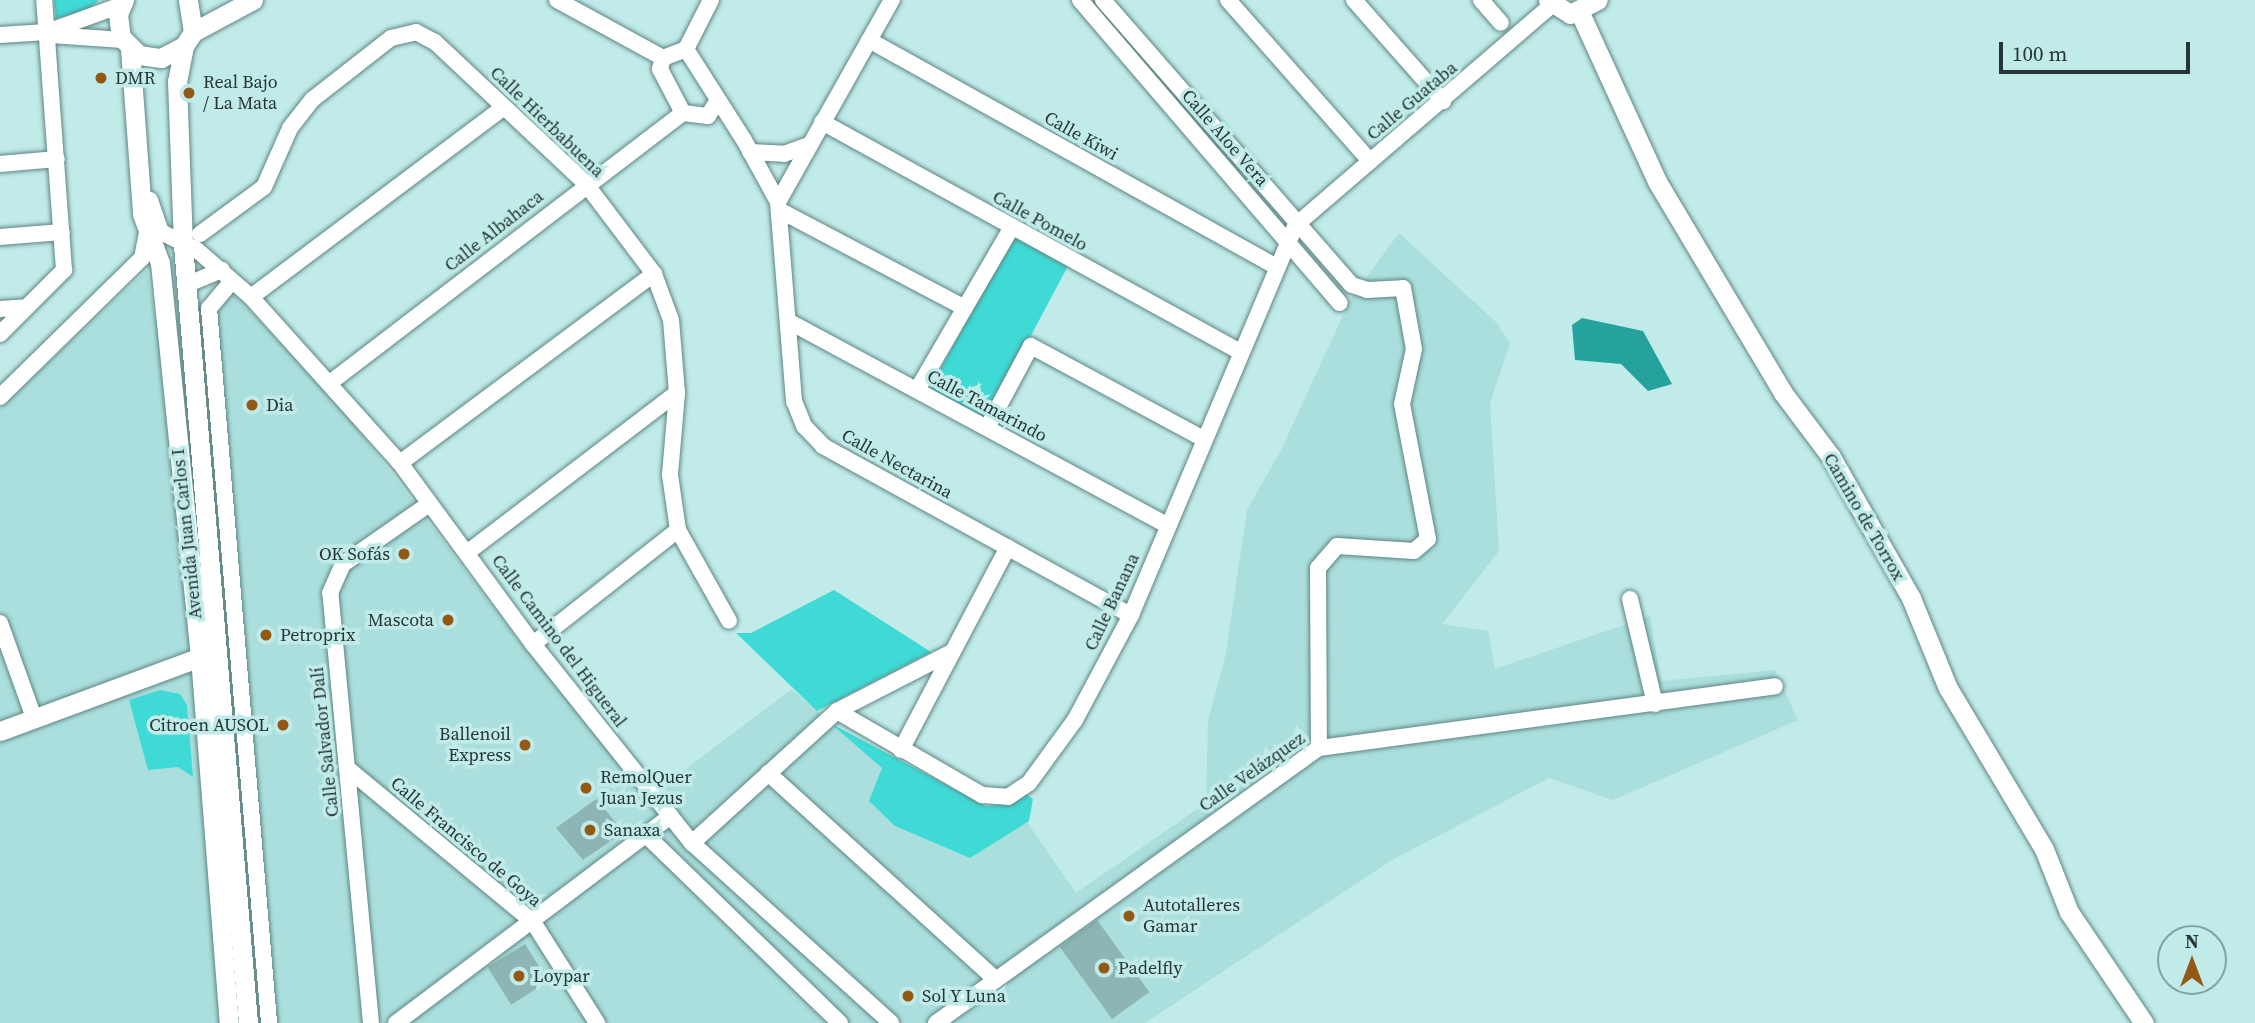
<!DOCTYPE html>
<html>
<head>
<meta charset="utf-8">
<style>
	body { margin:0 }
	#map { position:relative; width:2255px; height:1023px; overflow:hidden; background:#c1ebe8; font-family:"Source Serif 4",serif }
	div>[style] { position:absolute }
	.built>* { inset:0; background:#abdfdd }
	.green>* { inset:0; background:#3fdad6; transform-origin:0 0 }
	.water>* { inset:0; background:#25a19e }
	.building>* { inset:0; background:#8db5b3; transform-origin:0 0 }
	.roads { filter:drop-shadow(0 0 2px #5e8583) drop-shadow(0 0 2px #5e8583) }
	.minor>* { height:16px; margin:-8px; padding:0 8px; transform-origin:8px; border-radius:8px; background:#fff }
	.tertiary>* { height:19px; margin:-9.5px; padding:0 9.5px; transform-origin:9.5px; border-radius:9.5px; background:#fff }
	.dots>* { width:19px; height:19px; translate:-50% -50%; box-sizing:border-box; border:4px solid #c1ebe8; border-radius:50% }
	span { translate:-50% -50%; white-space:nowrap; text-align:center; line-height:1.15; -webkit-text-stroke:7px #c1ebe8; paint-order:stroke }
	.poi-label { font-size:18px; color:#263636 }
	.left { translate:0 -50%; text-align:left }
	.right { translate:-100% -50%; text-align:right }
	.street-label { font-size:18px; color:#263636 }
	.north { position:absolute; left:2157px; top:925px; width:70px; height:70px; box-sizing:border-box; background:#c1ebe8; border:2px solid #83a3a1; border-radius:50%; rotate:0deg; font-size:19px; font-weight:700; line-height:28px; text-align:center; color:#263636 }
	.north::after { content:''; display:block; margin:auto; width:24px; height:32px; background:#915913; clip-path:polygon(50% 0,100% 100%,50% 72%,0 100%) }
	.scale { position:absolute; left:1999px; top:42px; width:191px; height:32px; box-sizing:border-box; border:4px solid #263636; border-top:0; padding-left:9px; font-size:21px; line-height:24px; white-space:nowrap; color:#263636; -webkit-text-stroke:5px #c1ebe8; paint-order:stroke }
</style>
</head>
<body>
<div id="map">
	<div class="built">
		<div style="clip-path:polygon(1399px 233px,1497px 323px,1510px 344px,1490px 403px,1499px 551px,1442px 624px,1488px 631px,1495px 669px,1650px 616px,1661px 681px,1775px 670px,1798px 720px,1613px 800px,1549px 778px,1392px 860px,1145px 1023px,0 1023px,0 408px,147px 270px,156px 323px,234px 295px,332px 395px,518px 640px,650px 796px,792px 689px,882px 768px,970px 857px,1027px 822px,1076px 893px,1206px 803px,1208px 721px,1226px 653px,1247px 510px,1282px 448px,1351px 298px)"></div>
	</div>
	<div class="green">
		<div style="clip-path:polygon(54px 0,99px 0,84px 13px,56px 18px)"></div>
		<div style="left:1013px;top:233px;width:64px;height:179px;rotate:28deg"></div>
		<div style="clip-path:polygon(834px 590px,931px 652px,817px 711px,736px 633px,751px 633px)"></div>
		<div style="clip-path:polygon(160px 690px,180px 694px,187px 705px,193px 777px,178px 767px,148px 770px,129px 700px)"></div>
		<div style="clip-path:polygon(830px 723px,986px 806px,1012px 804px,1026px 794px,1033px 799px,1029px 821px,970px 858px,895px 826px,869px 801px,882px 768px)"></div>
	</div>
	<div class="water">
		<div style="clip-path:polygon(1582px 318px,1643px 331px,1672px 384px,1648px 391px,1621px 364px,1575px 360px,1572px 325px)"></div>
	</div>
	<div class="building">
		<div style="clip-path:polygon(596px 799px,624px 832px,583px 860px,556px 828px)"></div>
		<div style="left:1097px;top:920px;width:89px;height:46px;rotate:54deg"></div>
		<div style="left:525px;top:944px;width:44px;height:44px;rotate:58deg"></div>
	</div>
	<div class="roads">
		<div class="minor">
			<div style="left:557px;top:0;width:121px;rotate:28.7deg"></div>
			<div style="left:1080px;top:0;width:399px;rotate:49.4deg"></div>
			<div style="left:1103px;top:0;width:378px;rotate:48.9deg"></div>
			<div style="left:1352px;top:285px;width:16px;rotate:18deg"></div>
			<div style="left:1367px;top:290px;width:36px;rotate:-3deg"></div>
			<div style="left:1403px;top:288px;width:62px;rotate:79.8deg"></div>
			<div style="left:1414px;top:349px;width:56px;rotate:102.3deg"></div>
			<div style="left:1402px;top:404px;width:137px;rotate:79.1deg"></div>
			<div style="left:1428px;top:539px;width:18px;rotate:139deg"></div>
			<div style="left:1414px;top:551px;width:77px;rotate:-176.3deg"></div>
			<div style="left:1337px;top:546px;width:29px;rotate:131deg"></div>
			<div style="left:1318px;top:568px;width:180px;rotate:89.7deg"></div>
			<div style="left:1228px;top:0;width:215px;rotate:48.6deg"></div>
			<div style="left:1354px;top:0;width:135px;rotate:48.6deg"></div>
			<div style="left:1481px;top:0;width:30px;rotate:49deg"></div>
			<div style="left:0;top:35px;width:47px;rotate:-3.7deg"></div>
			<div style="left:47px;top:32px;width:79px;rotate:-20deg"></div>
			<div style="left:51px;top:35px;width:72px;rotate:4deg"></div>
			<div style="left:869px;top:40px;width:465px;rotate:29.1deg"></div>
			<div style="left:686px;top:49px;width:55px;rotate:-63deg"></div>
			<div style="left:718px;top:100px;width:19px;rotate:122deg"></div>
			<div style="left:708px;top:116px;width:25px;rotate:-173deg"></div>
			<div style="left:683px;top:113px;width:50px;rotate:-117.6deg"></div>
			<div style="left:660px;top:69px;width:11px;rotate:-75deg"></div>
			<div style="left:663px;top:58px;width:25px;rotate:-21deg"></div>
			<div style="left:686px;top:49px;width:108px;rotate:57.5deg"></div>
			<div style="left:744px;top:140px;width:71px;rotate:61.3deg"></div>
			<div style="left:778px;top:202px;width:200px;rotate:85.4deg"></div>
			<div style="left:794px;top:401px;width:27px;rotate:68deg"></div>
			<div style="left:804px;top:426px;width:28px;rotate:46deg"></div>
			<div style="left:823px;top:446px;width:351px;rotate:28.8deg"></div>
			<div style="left:822px;top:122px;width:477px;rotate:28.8deg"></div>
			<div style="left:750px;top:152px;width:34px;rotate:3deg"></div>
			<div style="left:784px;top:154px;width:27px;rotate:-20deg"></div>
			<div style="left:0;top:164px;width:57px;rotate:-5deg"></div>
			<div style="left:150px;top:200px;width:34px;rotate:71deg"></div>
			<div style="left:161px;top:232px;width:40px;rotate:26.6deg"></div>
			<div style="left:197px;top:250px;width:72px;rotate:41deg"></div>
			<div style="left:251px;top:297px;width:223px;rotate:48.1deg"></div>
			<div style="left:400px;top:463px;width:225px;rotate:53.7deg"></div>
			<div style="left:533px;top:644px;width:255px;rotate:51.4deg"></div>
			<div style="left:692px;top:843px;width:268px;rotate:42.1deg"></div>
			<div style="left:778px;top:202px;width:232px;rotate:-60.6deg"></div>
			<div style="left:779px;top:210px;width:210px;rotate:27.8deg"></div>
			<div style="left:200px;top:234px;width:79px;rotate:-36.3deg"></div>
			<div style="left:264px;top:187px;width:64px;rotate:-66.2deg"></div>
			<div style="left:290px;top:128px;width:37px;rotate:-52deg"></div>
			<div style="left:313px;top:99px;width:99px;rotate:-38deg"></div>
			<div style="left:391px;top:38px;width:26px;rotate:-13deg"></div>
			<div style="left:416px;top:32px;width:21px;rotate:28deg"></div>
			<div style="left:435px;top:42px;width:207px;rotate:43.2deg"></div>
			<div style="left:586px;top:184px;width:113px;rotate:52.9deg"></div>
			<div style="left:654px;top:274px;width:49px;rotate:69.7deg"></div>
			<div style="left:671px;top:320px;width:73px;rotate:85.3deg"></div>
			<div style="left:677px;top:393px;width:82px;rotate:94.9deg"></div>
			<div style="left:670px;top:475px;width:56px;rotate:81.7deg"></div>
			<div style="left:678px;top:530px;width:104px;rotate:60.7deg"></div>
			<div style="left:0;top:237px;width:62px;rotate:-4.6deg"></div>
			<div style="left:232px;top:281px;width:35px;rotate:130deg"></div>
			<div style="left:209px;top:308px;width:718px;rotate:85.2deg"></div>
			<div style="left:186px;top:285px;width:39px;rotate:-23deg"></div>
			<div style="left:251px;top:297px;width:316px;rotate:-36.9deg"></div>
			<div style="left:0;top:309px;width:27px;rotate:-4deg"></div>
			<div style="left:788px;top:321px;width:432px;rotate:28.3deg"></div>
			<div style="left:0;top:334px;width:91px;rotate:-45deg"></div>
			<div style="left:64px;top:270px;width:271px;rotate:-94.2deg"></div>
			<div style="left:331px;top:382px;width:443px;rotate:-37.4deg"></div>
			<div style="left:917px;top:390px;width:189px;rotate:-59.8deg"></div>
			<div style="left:0;top:397px;width:199px;rotate:-44.4deg"></div>
			<div style="left:142px;top:258px;width:26px;rotate:-79deg"></div>
			<div style="left:987px;top:428px;width:93px;rotate:-61.8deg"></div>
			<div style="left:1031px;top:346px;width:196px;rotate:28.3deg"></div>
			<div style="left:400px;top:463px;width:317px;rotate:-36.7deg"></div>
			<div style="left:468px;top:552px;width:263px;rotate:-37.3deg"></div>
			<div style="left:1630px;top:599px;width:108px;rotate:76.6deg"></div>
			<div style="left:0;top:623px;width:101px;rotate:70.3deg"></div>
			<div style="left:533px;top:644px;width:184px;rotate:-38.2deg"></div>
			<div style="left:837px;top:711px;width:168px;rotate:30.1deg"></div>
			<div style="left:982px;top:795px;width:26px;rotate:4deg"></div>
			<div style="left:1008px;top:797px;width:25px;rotate:-34deg"></div>
			<div style="left:1029px;top:783px;width:78px;rotate:-53.9deg"></div>
			<div style="left:1075px;top:720px;width:119px;rotate:-61.9deg"></div>
			<div style="left:1131px;top:615px;width:423px;rotate:-67.1deg"></div>
			<div style="left:1296px;top:225px;width:336px;rotate:-40.7deg"></div>
			<div style="left:901px;top:750px;width:229px;rotate:-62.2deg"></div>
			<div style="left:347px;top:768px;width:241px;rotate:39.6deg"></div>
			<div style="left:533px;top:922px;width:120px;rotate:57.6deg"></div>
			<div style="left:768px;top:773px;width:307px;rotate:42.2deg"></div>
			<div style="left:646px;top:835px;width:270px;rotate:44.1deg"></div>
			<div style="left:692px;top:843px;width:196px;rotate:-42.3deg"></div>
			<div style="left:837px;top:711px;width:129px;rotate:-27.2deg"></div>
			<div style="left:371px;top:1023px;width:432px;rotate:-95.4deg"></div>
			<div style="left:330px;top:593px;width:32px;rotate:-66deg"></div>
			<div style="left:343px;top:564px;width:105px;rotate:-34.9deg"></div>
			<div style="left:396px;top:1023px;width:344px;rotate:-37deg"></div>
			<div style="left:936px;top:1023px;width:472px;rotate:-35.7deg"></div>
			<div style="left:1319px;top:748px;width:460px;rotate:-7.7deg"></div>
		</div>
		<div class="tertiary">
			<div style="left:124px;top:0;width:15px;rotate:113deg"></div>
			<div style="left:118px;top:14px;width:23px;rotate:83deg"></div>
			<div style="left:121px;top:37px;width:25px;rotate:45deg"></div>
			<div style="left:139px;top:55px;width:22px;rotate:8deg"></div>
			<div style="left:161px;top:58px;width:26px;rotate:-28deg"></div>
			<div style="left:184px;top:46px;width:17px;rotate:-57deg"></div>
			<div style="left:193px;top:32px;width:32px;rotate:-99deg"></div>
			<div style="left:1548px;top:0;width:26px;rotate:32deg"></div>
			<div style="left:1570px;top:14px;width:31px;rotate:-27deg"></div>
			<div style="left:1580px;top:13px;width:187px;rotate:65.4deg"></div>
			<div style="left:1658px;top:183px;width:244px;rotate:59.2deg"></div>
			<div style="left:1783px;top:393px;width:80px;rotate:53.1deg"></div>
			<div style="left:1831px;top:457px;width:162px;rotate:60.4deg"></div>
			<div style="left:1911px;top:598px;width:97px;rotate:67.7deg"></div>
			<div style="left:1948px;top:688px;width:187px;rotate:59.2deg"></div>
			<div style="left:2044px;top:849px;width:68px;rotate:68.4deg"></div>
			<div style="left:2069px;top:912px;width:134px;rotate:56deg"></div>
			<div style="left:193px;top:32px;width:68px;rotate:-28.1deg"></div>
			<div style="left:184px;top:46px;width:36px;rotate:101deg"></div>
			<div style="left:177px;top:81px;width:164px;rotate:87.9deg"></div>
			<div style="left:183px;top:245px;width:781px;rotate:85.22deg"></div>
			<div style="left:130px;top:49px;width:165px;rotate:85.8deg"></div>
			<div style="left:142px;top:214px;width:52px;rotate:69.8deg"></div>
			<div style="left:160px;top:263px;width:396px;rotate:84.2deg"></div>
			<div style="left:200px;top:657px;width:367px;rotate:85.5deg"></div>
			<div style="left:0;top:731px;width:213px;rotate:-20.3deg"></div>
		</div>
	</div>
	<div class="dots">
		<div style="left:101px;top:78px;background:#915913"></div>
		<div style="left:189px;top:93px;background:#915913"></div>
		<div style="left:252px;top:405px;background:#915913"></div>
		<div style="left:404px;top:554px;background:#915913"></div>
		<div style="left:448px;top:620px;background:#915913"></div>
		<div style="left:266px;top:635px;background:#915913"></div>
		<div style="left:283px;top:725px;background:#915913"></div>
		<div style="left:525px;top:745px;background:#915913"></div>
		<div style="left:586px;top:788px;background:#915913"></div>
		<div style="left:590px;top:830px;background:#915913"></div>
		<div style="left:1129px;top:916px;background:#915913"></div>
		<div style="left:1104px;top:968px;background:#915913"></div>
		<div style="left:519px;top:976px;background:#915913"></div>
		<div style="left:908px;top:996px;background:#915913"></div>
	</div>
	<div class="poi-label">
		<span class="left" style="left:115px;top:78px">DMR</span>
		<span class="left" style="left:203px;top:93px">Real Bajo<br>/ La Mata</span>
		<span class="left" style="left:266px;top:405px">Dia</span>
		<span class="right" style="left:390px;top:554px">OK Sofás</span>
		<span class="right" style="left:434px;top:620px">Mascota</span>
		<span class="left" style="left:280px;top:635px">Petroprix</span>
		<span class="right" style="left:269px;top:725px">Citroen AUSOL</span>
		<span class="right" style="left:511px;top:745px">Ballenoil<br>Express</span>
		<span class="left" style="left:600px;top:788px">RemolQuer<br>Juan Jezus</span>
		<span class="left" style="left:604px;top:830px">Sanaxa</span>
		<span class="left" style="left:1143px;top:916px">Autotalleres<br>Gamar</span>
		<span class="left" style="left:1118px;top:968px">Padelfly</span>
		<span class="left" style="left:533px;top:976px">Loypar</span>
		<span class="left" style="left:922px;top:996px">Sol Y Luna</span>
	</div>
	<div class="street-label">
		<span style="left:1412px;top:101px;rotate:-40deg">Calle Guataba</span>
		<span style="left:547px;top:122px;rotate:44deg">Calle Hierbabuena</span>
		<span style="left:1081px;top:136px;rotate:29deg">Calle Kiwi</span>
		<span style="left:1225px;top:138px;rotate:49deg">Calle Aloe Vera</span>
		<span style="left:1040px;top:221px;rotate:29deg">Calle Pomelo</span>
		<span style="left:494px;top:231px;rotate:-38deg">Calle Albahaca</span>
		<span style="left:987px;top:406px;rotate:28deg">Calle Tamarindo</span>
		<span style="left:897px;top:464px;rotate:29deg">Calle Nectarina</span>
		<span style="left:1864px;top:517px;rotate:60deg">Camino de Torrox</span>
		<span style="left:187px;top:534px;rotate:-96deg">Avenida Juan Carlos I</span>
		<span style="left:1112px;top:602px;rotate:-65deg">Calle Banana</span>
		<span style="left:559px;top:641px;rotate:53deg">Calle Camino del Higueral</span>
		<span style="left:325px;top:742px;rotate:-96deg">Calle Salvador Dalí</span>
		<span style="left:1252px;top:772px;rotate:-35deg">Calle Velázquez</span>
		<span style="left:466px;top:842px;rotate:40deg">Calle Francisco de Goya</span>
	</div>
	<div class="north">N</div>
	<div class="scale">100 m</div>
</div>
</body>
</html>
